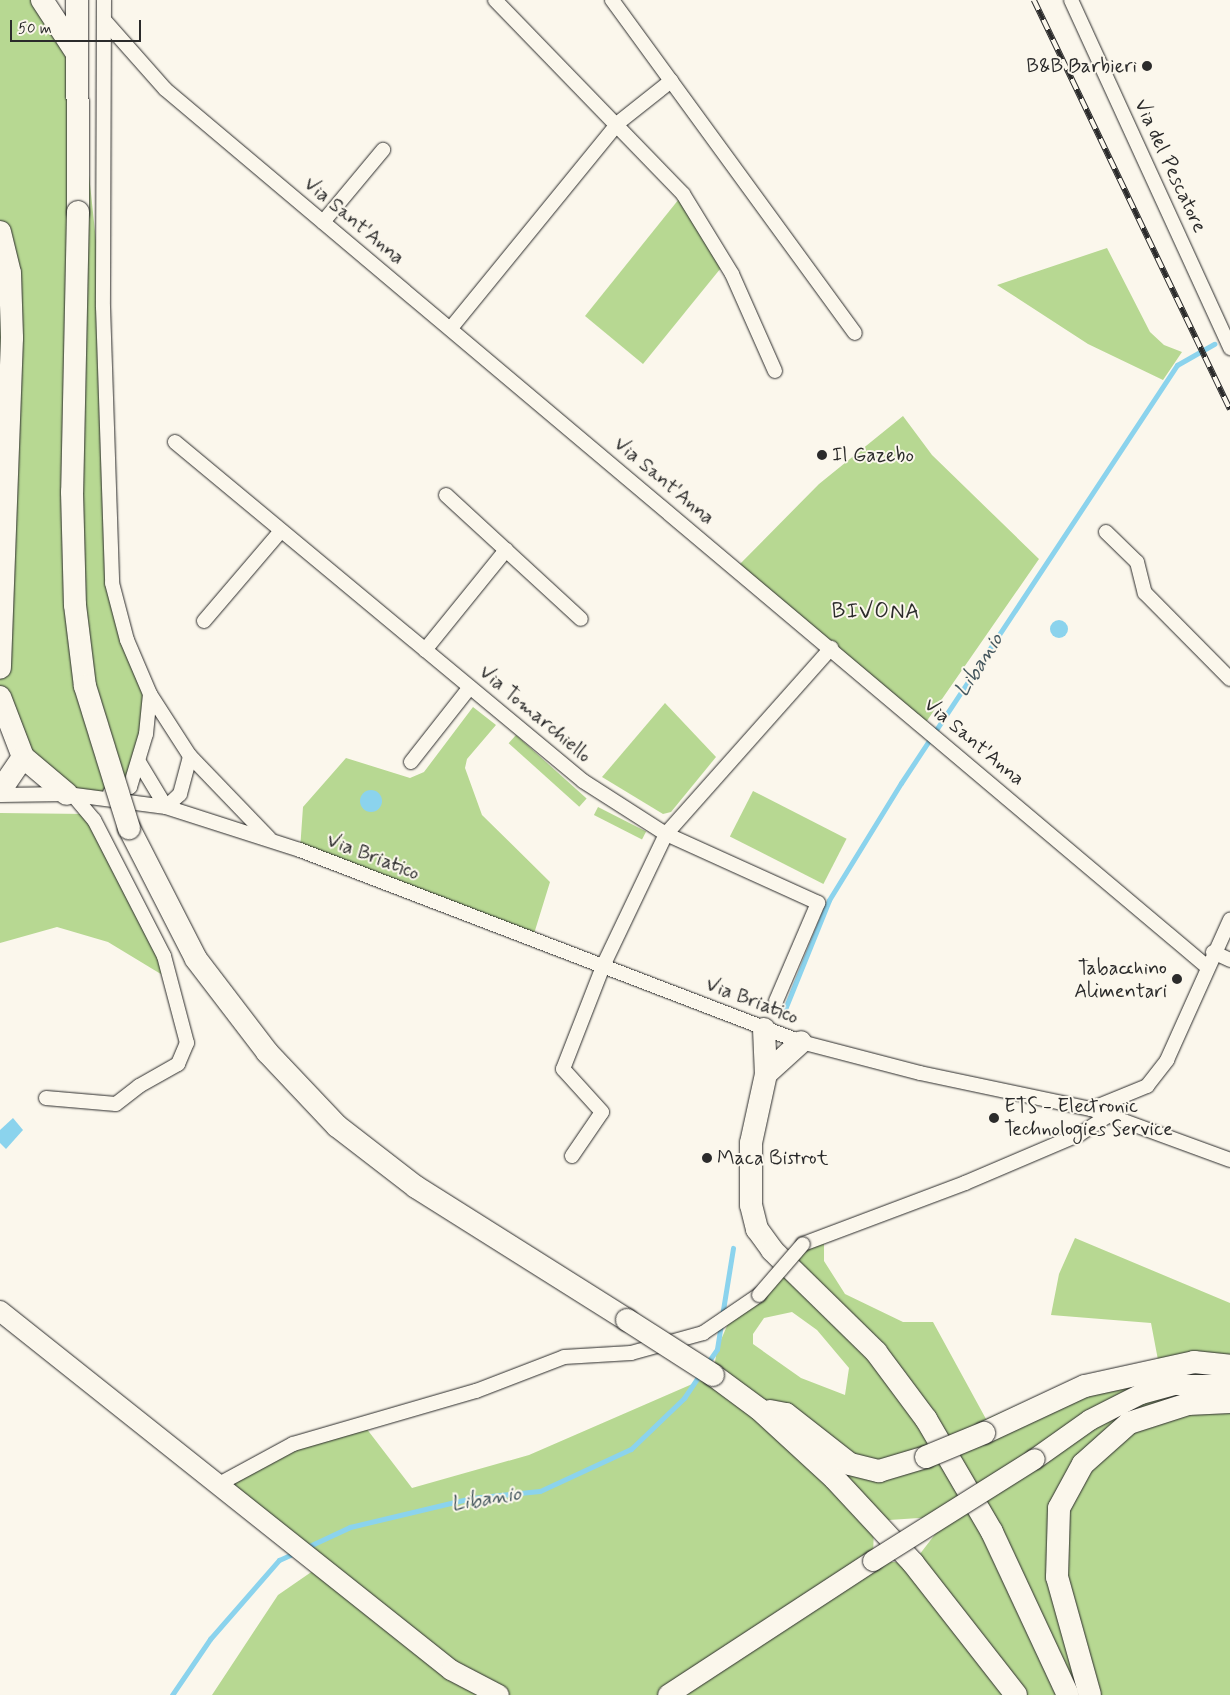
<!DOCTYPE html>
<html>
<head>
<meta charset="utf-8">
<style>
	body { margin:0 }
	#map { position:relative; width:1230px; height:1695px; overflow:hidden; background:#fbf7ec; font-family:Mynerve,sans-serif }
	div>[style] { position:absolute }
	.green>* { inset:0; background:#b7d892; transform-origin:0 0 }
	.water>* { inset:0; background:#8bd3ed }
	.round { border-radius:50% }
	.stream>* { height:5px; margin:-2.5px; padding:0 2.5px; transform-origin:2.5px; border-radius:2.5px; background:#8bd3ed }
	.roads { filter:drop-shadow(0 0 1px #2b2b2b) drop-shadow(0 0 1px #2b2b2b) }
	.street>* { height:14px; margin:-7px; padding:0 7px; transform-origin:7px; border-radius:7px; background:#fbf7ec }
	.secondary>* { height:20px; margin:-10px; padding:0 10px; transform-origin:10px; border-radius:10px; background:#fbf7ec }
	.primary>* { height:22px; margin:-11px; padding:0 11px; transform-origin:11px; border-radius:11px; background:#fbf7ec }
	.rail>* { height:5.5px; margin-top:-2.75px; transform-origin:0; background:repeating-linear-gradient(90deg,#fbf7ec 0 11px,#2b2b2b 0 22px); box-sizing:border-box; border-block:1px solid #2b2b2b }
	.bridges { filter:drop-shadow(0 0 1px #2b2b2b) drop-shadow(0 0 1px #2b2b2b) }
	.street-bridge>* { height:14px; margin:-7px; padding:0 7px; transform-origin:7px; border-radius:7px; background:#fbf7ec }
	.secondary-bridge>* { height:20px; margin:-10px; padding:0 10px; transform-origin:10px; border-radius:10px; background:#fbf7ec }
	.primary-bridge>* { height:22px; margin:-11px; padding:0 11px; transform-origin:11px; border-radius:11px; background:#fbf7ec }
	.dots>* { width:14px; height:14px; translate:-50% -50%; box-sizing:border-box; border:2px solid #fbf7ec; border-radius:50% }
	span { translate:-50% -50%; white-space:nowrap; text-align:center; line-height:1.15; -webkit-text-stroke:4px #fbf7ec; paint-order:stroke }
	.poi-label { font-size:20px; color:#2b2b2b }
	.right { translate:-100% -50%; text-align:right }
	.left { translate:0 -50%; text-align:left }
	.street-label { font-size:20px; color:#2b2b2b }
	.water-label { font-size:21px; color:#43555c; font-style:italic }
	.quarter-label { font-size:22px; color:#2b2b2b; letter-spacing:1px }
	.scale { position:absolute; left:10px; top:20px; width:131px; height:22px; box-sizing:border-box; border:2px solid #2b2b2b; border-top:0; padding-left:6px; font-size:15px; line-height:18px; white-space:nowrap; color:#2b2b2b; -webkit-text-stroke:4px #fbf7ec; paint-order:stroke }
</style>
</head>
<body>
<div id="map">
	<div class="green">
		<div style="clip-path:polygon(0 0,42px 0,76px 52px,103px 307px,112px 583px,150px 694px,130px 787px,97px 798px,67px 794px,23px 757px,0 697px)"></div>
		<div style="clip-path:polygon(683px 194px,725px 263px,643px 364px,585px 316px)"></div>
		<div style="clip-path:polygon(1107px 248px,1150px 332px,1164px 345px,1182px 352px,1163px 380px,1088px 344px,997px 285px)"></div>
		<div style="clip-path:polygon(903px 416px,932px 455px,1039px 559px,924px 725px,736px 568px,819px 484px)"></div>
		<div style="clip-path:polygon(665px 703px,716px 757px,671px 812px,663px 814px,602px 777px)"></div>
		<div style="clip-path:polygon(473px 707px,496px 725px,467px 759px,465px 768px,482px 815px,550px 882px,533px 937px,300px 850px,303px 807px,346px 758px,410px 778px,424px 772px)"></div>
		<div style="left:516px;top:735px;width:95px;height:11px;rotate:42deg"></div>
		<div style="left:753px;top:791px;width:105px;height:51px;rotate:27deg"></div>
		<div style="left:598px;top:807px;width:54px;height:9px;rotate:27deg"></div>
		<div style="clip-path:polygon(0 813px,87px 814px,174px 982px,108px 942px,57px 927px,0 943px)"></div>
		<div style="clip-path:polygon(evenodd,824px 1236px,824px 1261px,845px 1294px,903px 1322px,933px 1322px,986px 1419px,1084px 1376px,1158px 1360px,1151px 1323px,1051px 1315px,1059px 1274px,1075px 1238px,1230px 1303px,1230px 1695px,212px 1695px,278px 1595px,320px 1566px,219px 1484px,293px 1444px,363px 1424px,412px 1488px,529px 1455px,713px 1375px,717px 1349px,733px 1312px,803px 1244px,824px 1236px,792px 1312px,817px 1330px,849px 1368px,845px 1395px,801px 1378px,753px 1344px,753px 1334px,764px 1318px,792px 1312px,824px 1236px,949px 1516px,913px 1563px,873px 1561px,874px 1521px,949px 1516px)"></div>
	</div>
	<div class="water">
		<div class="round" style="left:1050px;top:620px;width:18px;height:18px"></div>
		<div class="round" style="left:360px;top:790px;width:22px;height:22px"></div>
		<div style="clip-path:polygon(13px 1118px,23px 1130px,6px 1149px,0 1143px,0 1130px)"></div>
	</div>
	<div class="stream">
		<div style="left:783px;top:1014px;width:123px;rotate:-68deg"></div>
		<div style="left:829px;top:900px;width:137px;rotate:-58.4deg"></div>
		<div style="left:901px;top:783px;width:501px;rotate:-56.56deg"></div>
		<div style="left:1177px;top:365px;width:43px;rotate:-29.6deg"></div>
		<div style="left:722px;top:1316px;width:69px;rotate:-80.8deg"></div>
		<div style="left:706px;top:1365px;width:19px;rotate:-55deg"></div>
		<div style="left:717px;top:1349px;width:25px;rotate:-81deg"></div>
		<div style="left:305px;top:1548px;width:50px;rotate:-25deg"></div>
		<div style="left:350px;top:1527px;width:125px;rotate:-13.4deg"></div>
		<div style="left:472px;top:1498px;width:68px;rotate:-5.9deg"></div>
		<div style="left:540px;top:1491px;width:100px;rotate:-24.8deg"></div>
		<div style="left:631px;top:1449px;width:74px;rotate:-43.9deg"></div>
		<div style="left:684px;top:1398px;width:29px;rotate:-56deg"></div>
		<div style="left:172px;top:1695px;width:68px;rotate:-55.8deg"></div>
		<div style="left:210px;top:1639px;width:105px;rotate:-48.9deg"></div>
		<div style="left:279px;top:1560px;width:17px;rotate:-24deg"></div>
	</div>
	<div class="roads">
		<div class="street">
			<div style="left:104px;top:0;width:307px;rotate:90.2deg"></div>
			<div style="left:103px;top:307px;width:276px;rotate:88.1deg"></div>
			<div style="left:112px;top:583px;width:59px;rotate:75.3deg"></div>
			<div style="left:127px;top:640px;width:59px;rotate:66.9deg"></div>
			<div style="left:150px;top:694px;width:74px;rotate:57.2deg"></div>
			<div style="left:190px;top:756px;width:114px;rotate:46.1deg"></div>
			<div style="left:495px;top:0;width:270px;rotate:45.9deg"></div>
			<div style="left:683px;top:194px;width:94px;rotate:58.5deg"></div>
			<div style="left:732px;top:274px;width:106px;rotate:66.1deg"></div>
			<div style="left:612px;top:0;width:412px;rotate:53.9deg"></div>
			<div style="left:1071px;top:0;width:383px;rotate:65.4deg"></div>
			<div style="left:104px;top:20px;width:92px;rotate:48.5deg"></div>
			<div style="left:165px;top:89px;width:1361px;rotate:40.11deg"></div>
			<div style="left:323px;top:222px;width:94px;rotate:-50.2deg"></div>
			<div style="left:451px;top:328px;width:264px;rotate:-50.8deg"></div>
			<div style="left:618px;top:123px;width:68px;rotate:-38.4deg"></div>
			<div style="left:175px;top:442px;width:530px;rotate:39.72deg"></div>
			<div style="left:583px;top:781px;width:98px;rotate:32.6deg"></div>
			<div style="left:666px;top:834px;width:167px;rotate:24.4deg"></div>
			<div style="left:818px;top:903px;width:107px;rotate:113.2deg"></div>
			<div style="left:446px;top:495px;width:183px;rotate:42.6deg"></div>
			<div style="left:1106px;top:532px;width:43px;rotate:44.1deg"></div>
			<div style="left:1137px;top:562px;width:32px;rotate:76deg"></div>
			<div style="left:1145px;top:593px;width:121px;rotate:45.3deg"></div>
			<div style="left:204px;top:621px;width:118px;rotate:-49.5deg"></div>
			<div style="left:425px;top:650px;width:129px;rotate:-51deg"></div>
			<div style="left:139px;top:762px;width:52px;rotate:59deg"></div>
			<div style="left:411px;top:762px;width:95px;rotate:-51.8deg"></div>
			<div style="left:110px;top:793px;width:21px;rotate:-17deg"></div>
			<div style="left:130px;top:787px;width:55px;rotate:-73.2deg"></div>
			<div style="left:146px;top:734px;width:40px;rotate:-84.3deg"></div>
			<div style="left:0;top:795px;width:67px;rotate:-0.9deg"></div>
			<div style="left:67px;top:794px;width:100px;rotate:7.5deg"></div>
			<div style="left:166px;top:807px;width:141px;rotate:17.8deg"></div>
			<div style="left:300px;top:850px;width:537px;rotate:20.97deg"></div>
			<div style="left:801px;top:1042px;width:123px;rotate:14.6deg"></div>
			<div style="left:920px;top:1073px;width:175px;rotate:11.9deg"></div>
			<div style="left:1091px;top:1109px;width:148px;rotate:20.1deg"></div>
			<div style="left:166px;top:807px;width:19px;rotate:-43deg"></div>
			<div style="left:180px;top:794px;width:39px;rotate:-75deg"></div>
			<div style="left:1213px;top:952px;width:19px;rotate:25deg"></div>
			<div style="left:46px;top:1098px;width:70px;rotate:4.9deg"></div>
			<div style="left:116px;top:1104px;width:29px;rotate:-38deg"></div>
			<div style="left:139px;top:1086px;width:45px;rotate:-29.4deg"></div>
			<div style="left:178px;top:1064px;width:23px;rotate:-67deg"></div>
			<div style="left:187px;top:1043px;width:90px;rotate:-104.8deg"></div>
			<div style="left:164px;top:956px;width:153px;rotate:-117.2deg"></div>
			<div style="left:94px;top:820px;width:33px;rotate:-130deg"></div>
			<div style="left:1091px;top:1109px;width:61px;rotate:-22.3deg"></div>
			<div style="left:1147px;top:1086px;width:33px;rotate:-52deg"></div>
			<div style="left:1167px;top:1060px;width:154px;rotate:-65.8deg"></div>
			<div style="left:572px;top:1156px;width:53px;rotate:-55.7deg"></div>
			<div style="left:602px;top:1112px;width:58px;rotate:-132.2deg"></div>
			<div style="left:563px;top:1069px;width:113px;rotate:-68.7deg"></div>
			<div style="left:604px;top:964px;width:144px;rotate:-64.5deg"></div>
			<div style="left:666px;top:834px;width:249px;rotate:-48.4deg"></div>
			<div style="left:803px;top:1244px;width:173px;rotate:-20.6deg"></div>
			<div style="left:965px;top:1183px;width:125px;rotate:-23.1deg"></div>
			<div style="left:1080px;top:1134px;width:35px;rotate:-33deg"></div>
			<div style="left:219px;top:1484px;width:84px;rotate:-28.4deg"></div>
			<div style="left:293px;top:1444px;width:191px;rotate:-16.2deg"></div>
			<div style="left:476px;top:1391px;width:94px;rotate:-21.1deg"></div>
			<div style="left:564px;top:1357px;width:67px;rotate:-3.4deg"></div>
			<div style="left:631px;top:1353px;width:75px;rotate:-15.5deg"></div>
			<div style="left:703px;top:1333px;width:68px;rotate:-34.2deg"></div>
		</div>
		<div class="secondary">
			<div style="left:0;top:1311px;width:576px;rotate:38.52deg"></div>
			<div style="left:451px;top:1670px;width:54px;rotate:27.5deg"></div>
			<div style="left:1035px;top:1459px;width:67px;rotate:-35.3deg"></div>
			<div style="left:1090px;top:1420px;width:57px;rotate:-27deg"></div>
			<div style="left:1141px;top:1394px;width:34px;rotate:-15deg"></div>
			<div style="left:1174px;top:1385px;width:56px"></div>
			<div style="left:668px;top:1695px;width:245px;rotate:-33.2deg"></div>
		</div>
		<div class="primary">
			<div style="left:42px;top:0;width:62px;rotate:56.8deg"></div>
			<div style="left:77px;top:0;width:212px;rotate:89.7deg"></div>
			<div style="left:0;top:232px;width:42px;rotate:76.3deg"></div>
			<div style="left:10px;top:273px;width:65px;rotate:88.2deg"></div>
			<div style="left:12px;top:338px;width:330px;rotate:92.1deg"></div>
			<div style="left:0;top:697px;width:64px;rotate:69deg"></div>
			<div style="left:23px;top:757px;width:57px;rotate:40.1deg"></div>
			<div style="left:0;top:791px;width:41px;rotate:-55.9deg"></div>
			<div style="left:129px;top:828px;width:147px;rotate:62.9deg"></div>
			<div style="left:196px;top:959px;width:117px;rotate:52.6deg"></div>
			<div style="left:267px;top:1052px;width:102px;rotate:46.6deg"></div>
			<div style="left:337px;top:1126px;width:100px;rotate:37.7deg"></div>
			<div style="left:416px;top:1187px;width:249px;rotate:32.2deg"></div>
			<div style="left:764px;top:1029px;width:45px;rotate:87.5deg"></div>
			<div style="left:766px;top:1074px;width:71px;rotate:102.3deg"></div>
			<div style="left:751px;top:1143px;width:62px;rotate:90deg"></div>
			<div style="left:751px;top:1205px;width:25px;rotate:76deg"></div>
			<div style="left:757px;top:1229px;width:26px;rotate:54deg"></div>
			<div style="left:772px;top:1250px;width:146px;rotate:44.4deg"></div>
			<div style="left:876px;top:1352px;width:84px;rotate:53.3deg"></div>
			<div style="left:926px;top:1419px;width:131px;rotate:59.7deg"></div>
			<div style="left:992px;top:1532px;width:180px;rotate:65deg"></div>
			<div style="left:766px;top:1074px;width:47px;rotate:-42.4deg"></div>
			<div style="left:713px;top:1375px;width:57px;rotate:36.5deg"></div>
			<div style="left:759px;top:1409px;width:103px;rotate:42.6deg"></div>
			<div style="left:835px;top:1479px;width:115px;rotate:47.1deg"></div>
			<div style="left:913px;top:1563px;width:167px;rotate:52deg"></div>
			<div style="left:770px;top:1411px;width:16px;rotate:11deg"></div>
			<div style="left:786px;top:1414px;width:81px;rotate:38deg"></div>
			<div style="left:850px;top:1464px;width:30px;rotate:14deg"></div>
			<div style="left:879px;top:1471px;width:49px;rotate:-16.6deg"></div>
			<div style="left:984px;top:1433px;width:111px;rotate:-25deg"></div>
			<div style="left:1085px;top:1386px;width:112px;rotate:-12.4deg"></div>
			<div style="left:1194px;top:1362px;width:36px;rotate:6deg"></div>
			<div style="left:1090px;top:1695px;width:123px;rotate:-105.6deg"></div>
			<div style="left:1057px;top:1577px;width:69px;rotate:-88.3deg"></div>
			<div style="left:1059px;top:1508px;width:50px;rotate:-61.4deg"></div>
			<div style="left:1083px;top:1464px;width:62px;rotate:-41.7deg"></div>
			<div style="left:1129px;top:1423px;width:62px;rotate:-17.9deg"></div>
			<div style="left:1188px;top:1404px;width:42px;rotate:-2.7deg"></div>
		</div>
	</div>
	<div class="rail">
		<div style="left:1034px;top:0;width:454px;rotate:64.4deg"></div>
	</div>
	<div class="bridges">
		<div class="street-bridge">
			<div style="left:759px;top:1295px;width:67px;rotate:-49.2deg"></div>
		</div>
		<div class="secondary-bridge">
			<div style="left:873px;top:1561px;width:191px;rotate:-32.2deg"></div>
		</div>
		<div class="primary-bridge">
			<div style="left:78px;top:212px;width:280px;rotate:91.2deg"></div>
			<div style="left:72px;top:492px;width:113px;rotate:88.5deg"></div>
			<div style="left:75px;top:605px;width:82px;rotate:83deg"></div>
			<div style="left:85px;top:686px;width:149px;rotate:72.8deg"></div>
			<div style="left:627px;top:1320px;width:102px;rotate:32.6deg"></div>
			<div style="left:926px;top:1457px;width:63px;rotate:-22.5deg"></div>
		</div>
	</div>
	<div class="dots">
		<div style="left:1147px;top:66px;background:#2b2b2b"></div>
		<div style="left:822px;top:455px;background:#2b2b2b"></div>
		<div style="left:1177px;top:979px;background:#2b2b2b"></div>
		<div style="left:994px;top:1118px;background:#2b2b2b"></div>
		<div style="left:707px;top:1158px;background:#2b2b2b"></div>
	</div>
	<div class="poi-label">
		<span class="right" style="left:1137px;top:66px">B&amp;B Barbieri</span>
		<span class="left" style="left:832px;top:455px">Il Gazebo</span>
		<span class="right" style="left:1167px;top:980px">Tabacchino<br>Alimentari</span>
		<span class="left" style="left:1004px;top:1118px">ETS - Electronic<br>Technologies Service</span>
		<span class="left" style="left:717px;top:1158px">Maca Bistrot</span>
	</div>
	<div class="street-label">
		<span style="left:1170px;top:166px;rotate:65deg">Via del Pescatore</span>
		<span style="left:354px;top:221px;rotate:40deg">Via Sant'Anna</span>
		<span style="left:664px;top:481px;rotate:40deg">Via Sant'Anna</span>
		<span style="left:535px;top:714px;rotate:40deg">Via Tomarchiello</span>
		<span style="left:974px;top:742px;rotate:40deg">Via Sant'Anna</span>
		<span style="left:373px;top:857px;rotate:21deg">Via Briatico</span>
		<span style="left:752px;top:1001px;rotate:21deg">Via Briatico</span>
	</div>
	<div class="water-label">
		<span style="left:979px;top:665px;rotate:-57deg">Libanio</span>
		<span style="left:486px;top:1499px;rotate:-9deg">Libanio</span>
	</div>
	<div class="quarter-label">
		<span style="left:876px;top:613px">BIVONA</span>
	</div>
	<div class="scale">50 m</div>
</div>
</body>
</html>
